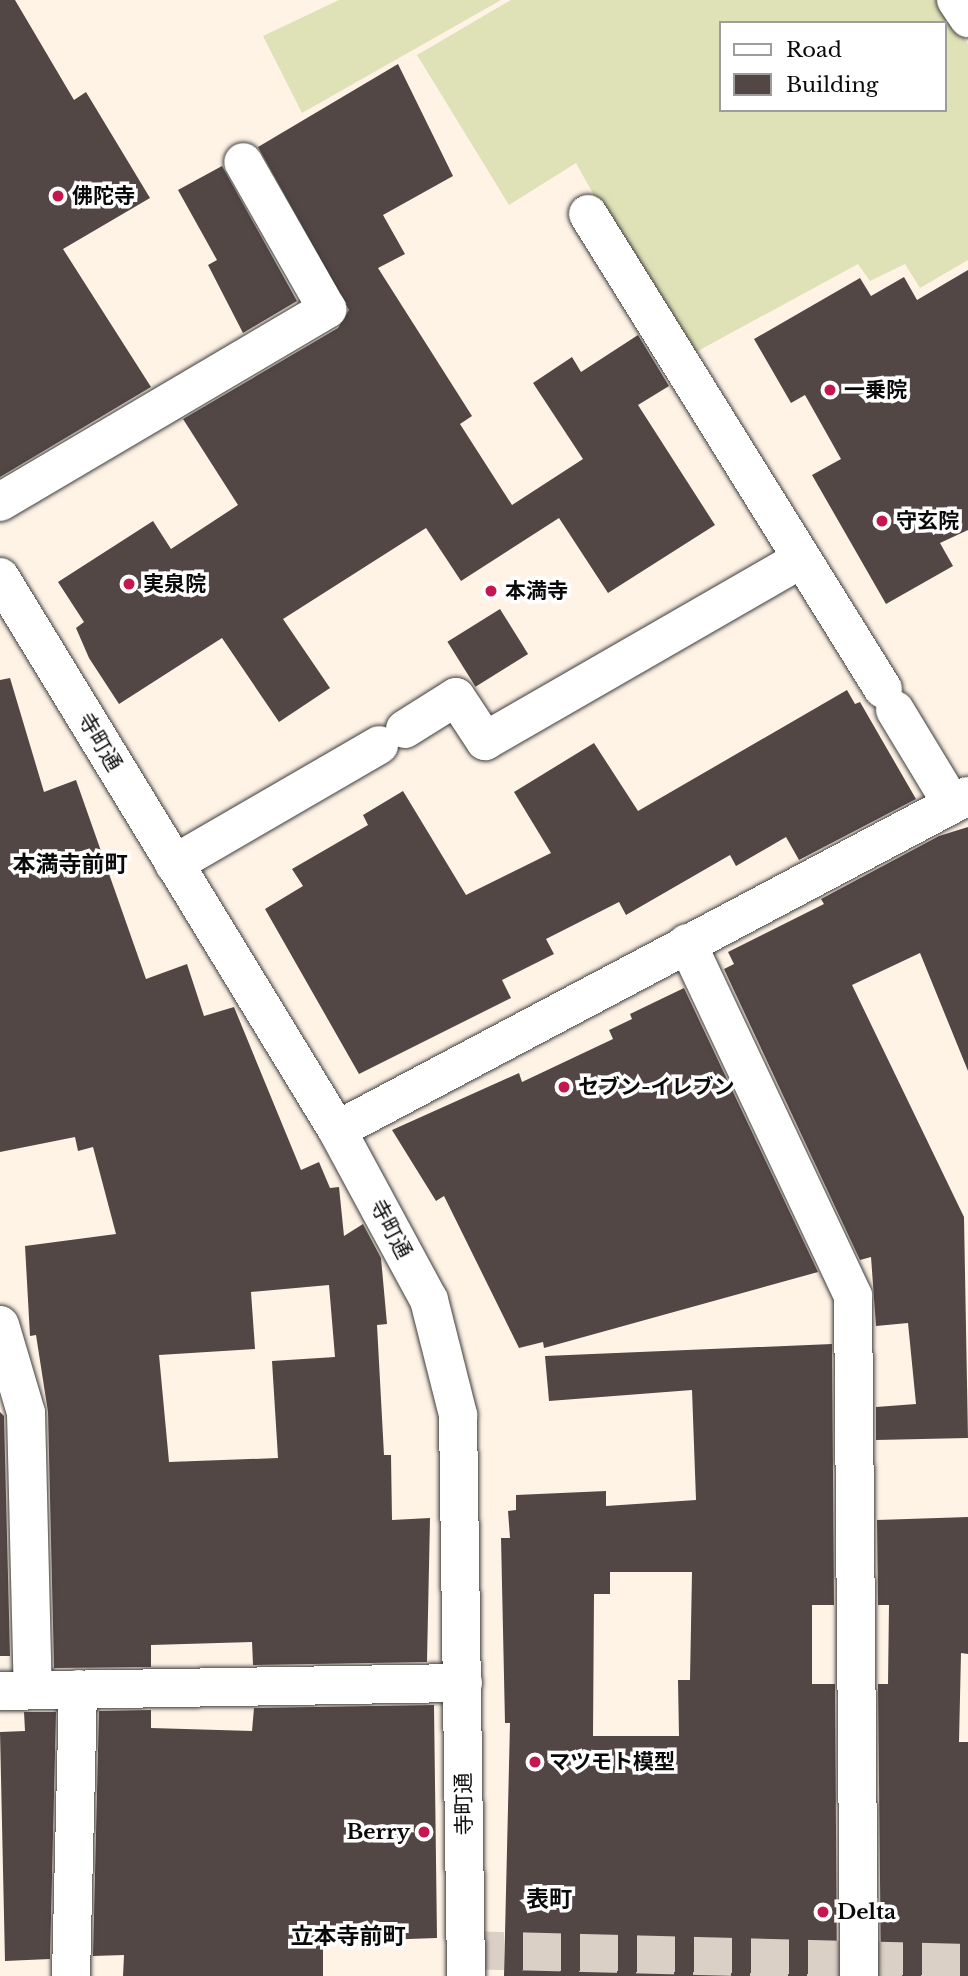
<!DOCTYPE html>
<html>
<head>
<meta charset="utf-8">
<style>
	body { margin:0 }
	#map { position:relative; width:968px; height:1976px; overflow:hidden; background:#fff3e6; font-family:"Libre Baskerville","Noto Sans JP",serif }
	div>[style] { position:absolute }
	.cemetery>* { inset:0; background:#dfe1b7 }
	.building>* { inset:0; background:#534745; transform-origin:0 0 }
	.minor-tunnel>* { height:38px; margin-top:-19px; transform-origin:0; background:repeating-linear-gradient(90deg,#dad0c5 0 38px,transparent 0 57px) }
	.roads { filter:drop-shadow(0 0 2px #3d3d3d) drop-shadow(0 0 2px #3d3d3d) }
	.minor>* { height:38px; margin:-19px; padding:0 19px; transform-origin:19px; border-radius:19px; background:#fff }
	.dots>* { width:19px; height:19px; translate:-50% -50%; box-sizing:border-box; border:4px solid #fff; border-radius:50% }
	span { translate:-50% -50%; white-space:nowrap; text-align:center; line-height:1.15; -webkit-text-stroke:7px #fff; paint-order:stroke }
	.poi-label { font-size:21px; color:#0a0a0a; font-weight:700 }
	.left { translate:0 -50%; text-align:left }
	.right { translate:-100% -50%; text-align:right }
	.street-label { font-size:21px; color:#0a0a0a }
	.neighbourhood-label { font-size:23px; color:#0a0a0a; font-weight:700 }
	.legend { position:absolute; left:719px; top:21px; width:228px; height:91px; box-sizing:border-box; background:#fff; border:2px solid #9d9d9d; margin:0; padding:9px 12px; list-style:none; font-size:21px; color:#0a0a0a }
	.legend li { display:flex; align-items:center; gap:14px; height:35px }
	.legend b { width:35px; border:2px solid #9d9d9d }
</style>
</head>
<body>
<div id="map">
	<div class="cemetery">
		<div style="clip-path:polygon(339px 0,501px 0,302px 113px,263px 36px)"></div>
		<div style="clip-path:polygon(evenodd,511px 0,941px 0,968px 44px,968px 260px,920px 288px,905px 264px,870px 281px,858px 264px,685px 358px,576px 163px,509px 205px,417px 55px,511px 0,721px 23px,945px 23px,945px 110px,721px 110px,721px 23px)"></div>
	</div>
	<div class="building">
		<div style="clip-path:polygon(0 0,15px 0,74px 100px,86px 92px,150px 198px,63px 249px,151px 387px,0 477px)"></div>
		<div style="clip-path:polygon(398px 64px,453px 176px,383px 215px,405px 254px,378px 268px,472px 416px,460px 424px,512px 505px,583px 459px,533px 383px,572px 357px,581px 372px,638px 335px,669px 386px,638px 405px,715px 525px,608px 593px,559px 518px,461px 581px,426px 528px,283px 619px,330px 688px,279px 722px,222px 638px,119px 704px,89px 658px,76px 628px,84px 622px,58px 582px,153px 521px,171px 549px,238px 505px,183px 419px,338px 328px,349px 310px,258px 147px)"></div>
		<div style="clip-path:polygon(222px 166px,297px 301px,243px 333px,208px 265px,217px 260px,178px 190px)"></div>
		<div style="clip-path:polygon(968px 270px,968px 530px,940px 543px,953px 566px,886px 604px,812px 475px,841px 459px,805px 395px,791px 403px,754px 339px,860px 278px,871px 296px,904px 277px,917px 300px)"></div>
		<div style="left:500px;top:609px;width:53px;height:62px;rotate:58deg"></div>
		<div style="clip-path:polygon(evenodd,10px 678px,44px 792px,76px 780px,146px 979px,187px 964px,204px 1016px,234px 1007px,301px 1170px,319px 1162px,330px 1188px,339px 1187px,344px 1236px,363px 1224px,381px 1258px,387px 1324px,377px 1325px,384px 1455px,391px 1455px,392px 1520px,430px 1518px,427px 1662px,253px 1665px,252px 1642px,151px 1645px,151px 1667px,54px 1668px,48px 1412px,36px 1335px,30px 1336px,25px 1246px,116px 1234px,93px 1147px,78px 1151px,75px 1137px,0 1152px,0 680px,10px 678px,329px 1285px,335px 1357px,272px 1361px,278px 1458px,169px 1462px,159px 1355px,255px 1349px,251px 1292px,329px 1285px)"></div>
		<div style="clip-path:polygon(847px 690px,855px 704px,860px 702px,916px 799px,799px 860px,786px 837px,736px 866px,730px 855px,626px 915px,619px 902px,546px 939px,554px 954px,502px 980px,511px 998px,359px 1074px,265px 909px,303px 886px,292px 869px,368px 825px,363px 815px,403px 791px,466px 895px,551px 853px,514px 792px,594px 743px,638px 811px)"></div>
		<div style="clip-path:polygon(968px 827px,968px 1071px,920px 953px,852px 985px,964px 1217px,968px 1438px,876px 1440px,876px 1407px,916px 1404px,908px 1323px,876px 1326px,871px 1257px,860px 1260px,724px 969px,734px 964px,728px 952px,824px 904px,821px 899px,939px 836px)"></div>
		<div style="clip-path:polygon(684px 988px,818px 1272px,544px 1348px,543px 1342px,519px 1348px,444px 1196px,436px 1201px,392px 1130px,519px 1073px,522px 1082px,613px 1039px,609px 1030px,632px 1019px,630px 1014px)"></div>
		<div style="clip-path:polygon(evenodd,832px 1344px,834px 1605px,812px 1605px,812px 1684px,835px 1684px,837px 1976px,504px 1976px,510px 1723px,505px 1723px,501px 1538px,510px 1538px,508px 1511px,516px 1510px,516px 1495px,606px 1491px,606px 1506px,696px 1500px,692px 1390px,549px 1401px,545px 1356px,832px 1344px,610px 1572px,692px 1572px,690px 1680px,678px 1680px,679px 1736px,593px 1736px,594px 1594px,610px 1594px,610px 1572px)"></div>
		<div style="clip-path:polygon(0 1412px,4px 1416px,10px 1656px,0 1656px)"></div>
		<div style="clip-path:polygon(968px 1517px,968px 1654px,961px 1653px,959px 1742px,968px 1742px,968px 1976px,881px 1976px,878px 1684px,888px 1684px,889px 1605px,878px 1605px,877px 1520px)"></div>
		<div style="clip-path:polygon(434px 1705px,437px 1938px,323px 1942px,323px 1976px,123px 1976px,124px 1955px,93px 1956px,99px 1711px,151px 1710px,151px 1728px,252px 1731px,254px 1708px)"></div>
		<div style="clip-path:polygon(24px 1712px,56px 1712px,50px 1959px,5px 1961px,0 1732px,25px 1731px)"></div>
	</div>
	<div class="minor-tunnel">
		<div style="left:466px;top:1950px;width:502px;rotate:1.48deg"></div>
	</div>
	<div class="roads">
		<div class="minor">
			<div style="left:956px;top:0;width:22px;rotate:56deg"></div>
			<div style="left:588px;top:214px;width:559px;rotate:58.16deg"></div>
			<div style="left:0;top:502px;width:380px;rotate:-30.5deg"></div>
			<div style="left:327px;top:309px;width:169px;rotate:-119.7deg"></div>
			<div style="left:0;top:577px;width:648px;rotate:58.64deg"></div>
			<div style="left:337px;top:1130px;width:193px;rotate:61.6deg"></div>
			<div style="left:429px;top:1300px;width:119px;rotate:75.8deg"></div>
			<div style="left:458px;top:1415px;width:561px;rotate:89.18deg"></div>
			<div style="left:895px;top:710px;width:110px;rotate:58.8deg"></div>
			<div style="left:405px;top:729px;width:60px;rotate:-32.1deg"></div>
			<div style="left:456px;top:697px;width:53px;rotate:56.6deg"></div>
			<div style="left:485px;top:741px;width:365px;rotate:-29.9deg"></div>
			<div style="left:174px;top:864px;width:237px;rotate:-30.1deg"></div>
			<div style="left:687px;top:943px;width:390px;rotate:64.8deg"></div>
			<div style="left:853px;top:1296px;width:680px;rotate:89.49deg"></div>
			<div style="left:337px;top:1130px;width:714px;rotate:-27.89deg"></div>
			<div style="left:0;top:1325px;width:92px;rotate:73.5deg"></div>
			<div style="left:26px;top:1413px;width:277px;rotate:88.6deg"></div>
			<div style="left:0;top:1691px;width:463px;rotate:-1deg"></div>
			<div style="left:71px;top:1976px;width:287px;rotate:-88.6deg"></div>
		</div>
	</div>
	<div class="dots">
		<div style="left:58px;top:196px;background:#c4174f"></div>
		<div style="left:830px;top:390px;background:#c4174f"></div>
		<div style="left:882px;top:521px;background:#c4174f"></div>
		<div style="left:129px;top:584px;background:#c4174f"></div>
		<div style="left:491px;top:591px;background:#c4174f"></div>
		<div style="left:564px;top:1087px;background:#c4174f"></div>
		<div style="left:535px;top:1762px;background:#c4174f"></div>
		<div style="left:424px;top:1832px;background:#c4174f"></div>
		<div style="left:823px;top:1912px;background:#c4174f"></div>
	</div>
	<div class="poi-label">
		<span class="left" style="left:72px;top:196px">佛陀寺</span>
		<span class="left" style="left:844px;top:390px">一乗院</span>
		<span class="left" style="left:896px;top:521px">守玄院</span>
		<span class="left" style="left:143px;top:584px">実泉院</span>
		<span class="left" style="left:505px;top:591px">本満寺</span>
		<span class="left" style="left:578px;top:1087px">セブン-イレブン</span>
		<span class="left" style="left:549px;top:1762px">マツモト模型</span>
		<span class="right" style="left:410px;top:1832px">Berry</span>
		<span class="left" style="left:837px;top:1912px">Delta</span>
	</div>
	<div class="street-label">
		<span style="left:100px;top:742px;rotate:59deg">寺町通</span>
		<span style="left:391px;top:1229px;rotate:62deg">寺町通</span>
		<span style="left:464px;top:1804px;rotate:-91deg">寺町通</span>
	</div>
	<div class="neighbourhood-label">
		<span style="left:70px;top:864px">本満寺前町</span>
		<span style="left:549px;top:1899px">表町</span>
		<span style="left:348px;top:1936px">立本寺前町</span>
	</div>
	<ul class="legend">
	<li><b style="height:9px;background:#fff"></b>Road</li>
	<li><b style="height:19px;background:#534745"></b>Building</li>
	</ul>
</div>
</body>
</html>
